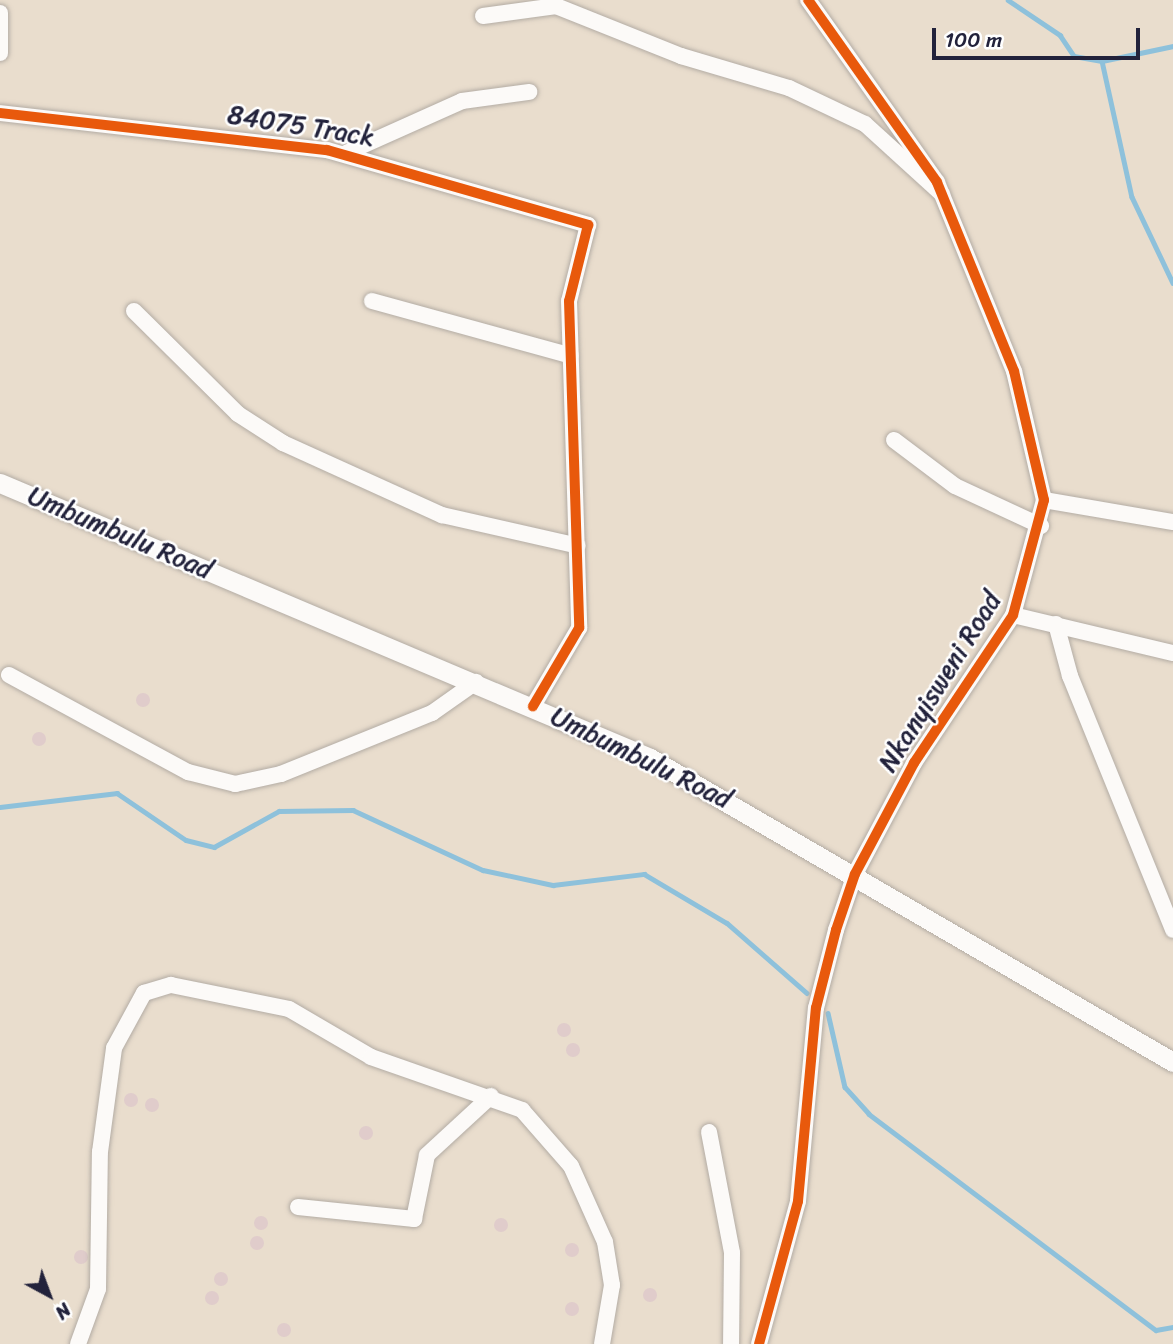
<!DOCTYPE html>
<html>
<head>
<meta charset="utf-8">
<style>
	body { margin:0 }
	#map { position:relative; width:1173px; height:1344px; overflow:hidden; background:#e9ddcd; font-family:Sriracha,sans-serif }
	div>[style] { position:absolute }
	.stream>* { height:4.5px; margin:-2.25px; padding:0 2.25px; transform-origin:2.25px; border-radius:2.25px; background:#8ec1db }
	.building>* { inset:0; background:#e0cccb }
	.round { border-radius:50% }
	.roads { filter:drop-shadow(0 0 2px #b3aca4) drop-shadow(0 0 2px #b3aca4) }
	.minor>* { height:16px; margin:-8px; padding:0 8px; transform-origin:8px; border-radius:8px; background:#fcfaf8 }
	.major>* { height:19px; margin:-9.5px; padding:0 9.5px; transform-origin:9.5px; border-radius:9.5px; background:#fcfaf8 }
	.cycleway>* { height:10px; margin:-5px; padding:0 5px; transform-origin:5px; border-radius:5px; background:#e8590c }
	span { translate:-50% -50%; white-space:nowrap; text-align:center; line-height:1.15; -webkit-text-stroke:5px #fff; paint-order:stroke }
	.street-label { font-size:26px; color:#22223b }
	.north { position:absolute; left:14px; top:1260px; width:70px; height:70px; -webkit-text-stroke:5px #fff; paint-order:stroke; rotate:139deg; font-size:19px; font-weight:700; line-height:28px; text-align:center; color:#22223b }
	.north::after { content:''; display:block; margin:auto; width:24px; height:32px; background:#22223b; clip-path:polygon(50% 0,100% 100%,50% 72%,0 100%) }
	.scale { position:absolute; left:932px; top:28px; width:208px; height:32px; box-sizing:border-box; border:4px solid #22223b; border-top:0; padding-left:9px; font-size:21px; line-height:24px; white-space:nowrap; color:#22223b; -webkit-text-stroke:5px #fff; paint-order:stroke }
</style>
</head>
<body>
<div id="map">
	<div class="stream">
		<div style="left:1008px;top:0;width:63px;rotate:33.9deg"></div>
		<div style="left:1060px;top:35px;width:25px;rotate:56deg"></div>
		<div style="left:1074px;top:56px;width:28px;rotate:10deg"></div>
		<div style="left:1102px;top:61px;width:139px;rotate:77.6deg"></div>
		<div style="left:1132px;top:197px;width:95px;rotate:64.5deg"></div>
		<div style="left:1102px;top:61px;width:73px;rotate:-11.9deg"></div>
		<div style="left:0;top:807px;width:118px;rotate:-6.8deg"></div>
		<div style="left:117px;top:793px;width:83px;rotate:34.3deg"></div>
		<div style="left:186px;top:840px;width:29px;rotate:14deg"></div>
		<div style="left:214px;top:847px;width:74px;rotate:-29deg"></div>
		<div style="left:279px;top:811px;width:74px;rotate:-0.8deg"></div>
		<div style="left:353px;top:810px;width:143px;rotate:24.8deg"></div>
		<div style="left:483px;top:870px;width:72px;rotate:12.1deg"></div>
		<div style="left:553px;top:885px;width:92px;rotate:-6.9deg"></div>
		<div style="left:644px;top:874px;width:96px;rotate:30.6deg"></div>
		<div style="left:727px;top:923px;width:106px;rotate:41.2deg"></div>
		<div style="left:828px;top:1013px;width:76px;rotate:77.1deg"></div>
		<div style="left:845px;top:1087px;width:36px;rotate:48deg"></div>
		<div style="left:869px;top:1114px;width:359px;rotate:37deg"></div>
		<div style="left:1156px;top:1330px;width:17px;rotate:-10deg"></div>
	</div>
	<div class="building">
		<div class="round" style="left:136px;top:693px;width:14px;height:14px"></div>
		<div class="round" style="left:32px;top:732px;width:14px;height:14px"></div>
		<div class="round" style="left:557px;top:1023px;width:14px;height:14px"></div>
		<div class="round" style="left:566px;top:1043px;width:14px;height:14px"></div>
		<div class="round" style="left:124px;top:1093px;width:14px;height:14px"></div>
		<div class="round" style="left:145px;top:1098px;width:14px;height:14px"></div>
		<div class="round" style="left:359px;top:1126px;width:14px;height:14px"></div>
		<div class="round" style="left:254px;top:1216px;width:14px;height:14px"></div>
		<div class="round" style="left:494px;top:1218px;width:14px;height:14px"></div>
		<div class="round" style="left:250px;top:1236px;width:14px;height:14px"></div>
		<div class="round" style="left:565px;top:1243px;width:14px;height:14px"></div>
		<div class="round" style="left:74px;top:1250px;width:14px;height:14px"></div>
		<div class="round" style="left:214px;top:1272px;width:14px;height:14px"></div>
		<div class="round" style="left:643px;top:1288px;width:14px;height:14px"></div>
		<div class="round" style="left:205px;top:1291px;width:14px;height:14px"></div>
		<div class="round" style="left:565px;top:1302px;width:14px;height:14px"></div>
		<div class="round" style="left:277px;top:1323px;width:14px;height:14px"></div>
	</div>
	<div class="roads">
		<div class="minor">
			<div style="left:0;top:13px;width:40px;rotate:90deg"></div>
			<div style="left:483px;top:16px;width:74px;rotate:-7.8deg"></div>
			<div style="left:556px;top:6px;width:135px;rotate:21.8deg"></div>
			<div style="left:681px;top:56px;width:113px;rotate:16.5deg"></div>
			<div style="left:789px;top:88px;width:84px;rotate:25.3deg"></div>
			<div style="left:865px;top:124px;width:104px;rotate:42.3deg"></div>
			<div style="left:0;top:113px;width:329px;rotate:6.5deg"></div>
			<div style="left:327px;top:150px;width:272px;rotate:16deg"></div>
			<div style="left:588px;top:225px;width:78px;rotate:104deg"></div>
			<div style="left:569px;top:301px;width:327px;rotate:88.2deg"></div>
			<div style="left:579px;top:628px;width:91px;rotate:120.5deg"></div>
			<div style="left:346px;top:153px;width:127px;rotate:-24.1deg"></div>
			<div style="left:462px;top:101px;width:68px;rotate:-7.7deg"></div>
			<div style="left:372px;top:301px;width:206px;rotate:15.4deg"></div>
			<div style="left:134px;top:311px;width:146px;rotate:44.7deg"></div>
			<div style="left:238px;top:414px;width:54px;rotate:32.8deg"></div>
			<div style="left:283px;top:443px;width:175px;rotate:24.4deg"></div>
			<div style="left:442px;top:515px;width:139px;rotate:12.8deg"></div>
			<div style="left:894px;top:440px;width:76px;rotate:37deg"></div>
			<div style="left:955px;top:486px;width:95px;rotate:24.9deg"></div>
			<div style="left:1044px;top:500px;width:131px;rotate:9.7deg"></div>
			<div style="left:1013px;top:615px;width:164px;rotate:13.4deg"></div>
			<div style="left:1056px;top:624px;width:54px;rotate:74.9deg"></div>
			<div style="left:1070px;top:676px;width:274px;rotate:67.9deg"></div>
			<div style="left:9px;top:675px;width:204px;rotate:28.5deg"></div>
			<div style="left:188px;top:772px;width:49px;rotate:14.3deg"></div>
			<div style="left:235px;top:784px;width:47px;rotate:-12.3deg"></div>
			<div style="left:281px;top:774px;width:163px;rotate:-22deg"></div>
			<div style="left:432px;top:713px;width:54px;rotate:-35.2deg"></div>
			<div style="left:709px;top:1132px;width:123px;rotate:79.2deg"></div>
			<div style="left:732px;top:1253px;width:91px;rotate:90.6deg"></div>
			<div style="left:298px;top:1207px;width:117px;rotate:5.9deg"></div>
			<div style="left:414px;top:1219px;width:65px;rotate:-78.5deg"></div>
			<div style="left:427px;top:1155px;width:87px;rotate:-42.7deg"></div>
			<div style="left:78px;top:1344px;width:59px;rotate:-70deg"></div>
			<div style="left:98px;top:1289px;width:137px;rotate:-89.2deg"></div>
			<div style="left:100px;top:1152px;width:105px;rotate:-82.3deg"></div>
			<div style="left:114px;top:1048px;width:63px;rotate:-61.4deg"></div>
			<div style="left:144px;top:993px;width:28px;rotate:-17deg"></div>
			<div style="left:171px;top:985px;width:120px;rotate:11.5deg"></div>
			<div style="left:289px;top:1009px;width:95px;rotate:30.3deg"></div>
			<div style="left:371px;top:1057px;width:160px;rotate:19.3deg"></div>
			<div style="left:522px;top:1110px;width:74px;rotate:48.8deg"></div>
			<div style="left:571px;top:1166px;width:83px;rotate:65.9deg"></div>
			<div style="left:605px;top:1242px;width:44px;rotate:80.8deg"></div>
			<div style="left:612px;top:1285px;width:60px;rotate:99.6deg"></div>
			<div style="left:759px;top:1344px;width:148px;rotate:-74.7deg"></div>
			<div style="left:798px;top:1201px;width:194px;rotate:-84.7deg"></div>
			<div style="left:816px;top:1008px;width:81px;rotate:-75.6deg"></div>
			<div style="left:836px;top:930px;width:59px;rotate:-71.3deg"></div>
			<div style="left:855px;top:874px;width:126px;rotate:-62deg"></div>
			<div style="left:914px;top:763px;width:178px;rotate:-56.2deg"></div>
			<div style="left:1013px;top:615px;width:119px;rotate:-74.9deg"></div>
			<div style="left:1044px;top:500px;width:132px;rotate:-103.1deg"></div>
			<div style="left:1014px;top:371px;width:204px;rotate:-112.2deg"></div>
			<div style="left:937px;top:182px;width:223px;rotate:-125.3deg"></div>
		</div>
		<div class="major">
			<div style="left:0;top:483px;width:706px;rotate:22.93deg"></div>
			<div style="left:650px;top:758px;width:605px;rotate:30.17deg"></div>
		</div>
	</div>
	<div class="cycleway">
		<div style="left:0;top:113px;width:329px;rotate:6.5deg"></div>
		<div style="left:327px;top:150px;width:272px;rotate:16deg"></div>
		<div style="left:588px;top:225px;width:78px;rotate:104deg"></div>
		<div style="left:569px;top:301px;width:327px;rotate:88.2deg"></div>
		<div style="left:579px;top:628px;width:91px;rotate:120.5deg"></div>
		<div style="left:759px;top:1344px;width:148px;rotate:-74.7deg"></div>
		<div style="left:798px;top:1201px;width:194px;rotate:-84.7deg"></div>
		<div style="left:816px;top:1008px;width:81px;rotate:-75.6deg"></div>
		<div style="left:836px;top:930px;width:59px;rotate:-71.3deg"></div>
		<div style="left:855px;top:874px;width:126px;rotate:-62deg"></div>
		<div style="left:914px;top:763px;width:178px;rotate:-56.2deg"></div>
		<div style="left:1013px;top:615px;width:119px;rotate:-74.9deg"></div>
		<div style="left:1044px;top:500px;width:132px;rotate:-103.1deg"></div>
		<div style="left:1014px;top:371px;width:204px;rotate:-112.2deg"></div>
		<div style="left:937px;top:182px;width:223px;rotate:-125.3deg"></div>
	</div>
	<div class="street-label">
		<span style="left:301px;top:126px;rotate:9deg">84075 Track</span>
		<span style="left:120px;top:533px;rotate:23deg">Umbumbulu Road</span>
		<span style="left:940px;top:682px;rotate:-58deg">Nkanyisweni Road</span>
		<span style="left:641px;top:758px;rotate:26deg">Umbumbulu Road</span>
	</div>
	<div class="north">N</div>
	<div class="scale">100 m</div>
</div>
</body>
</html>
